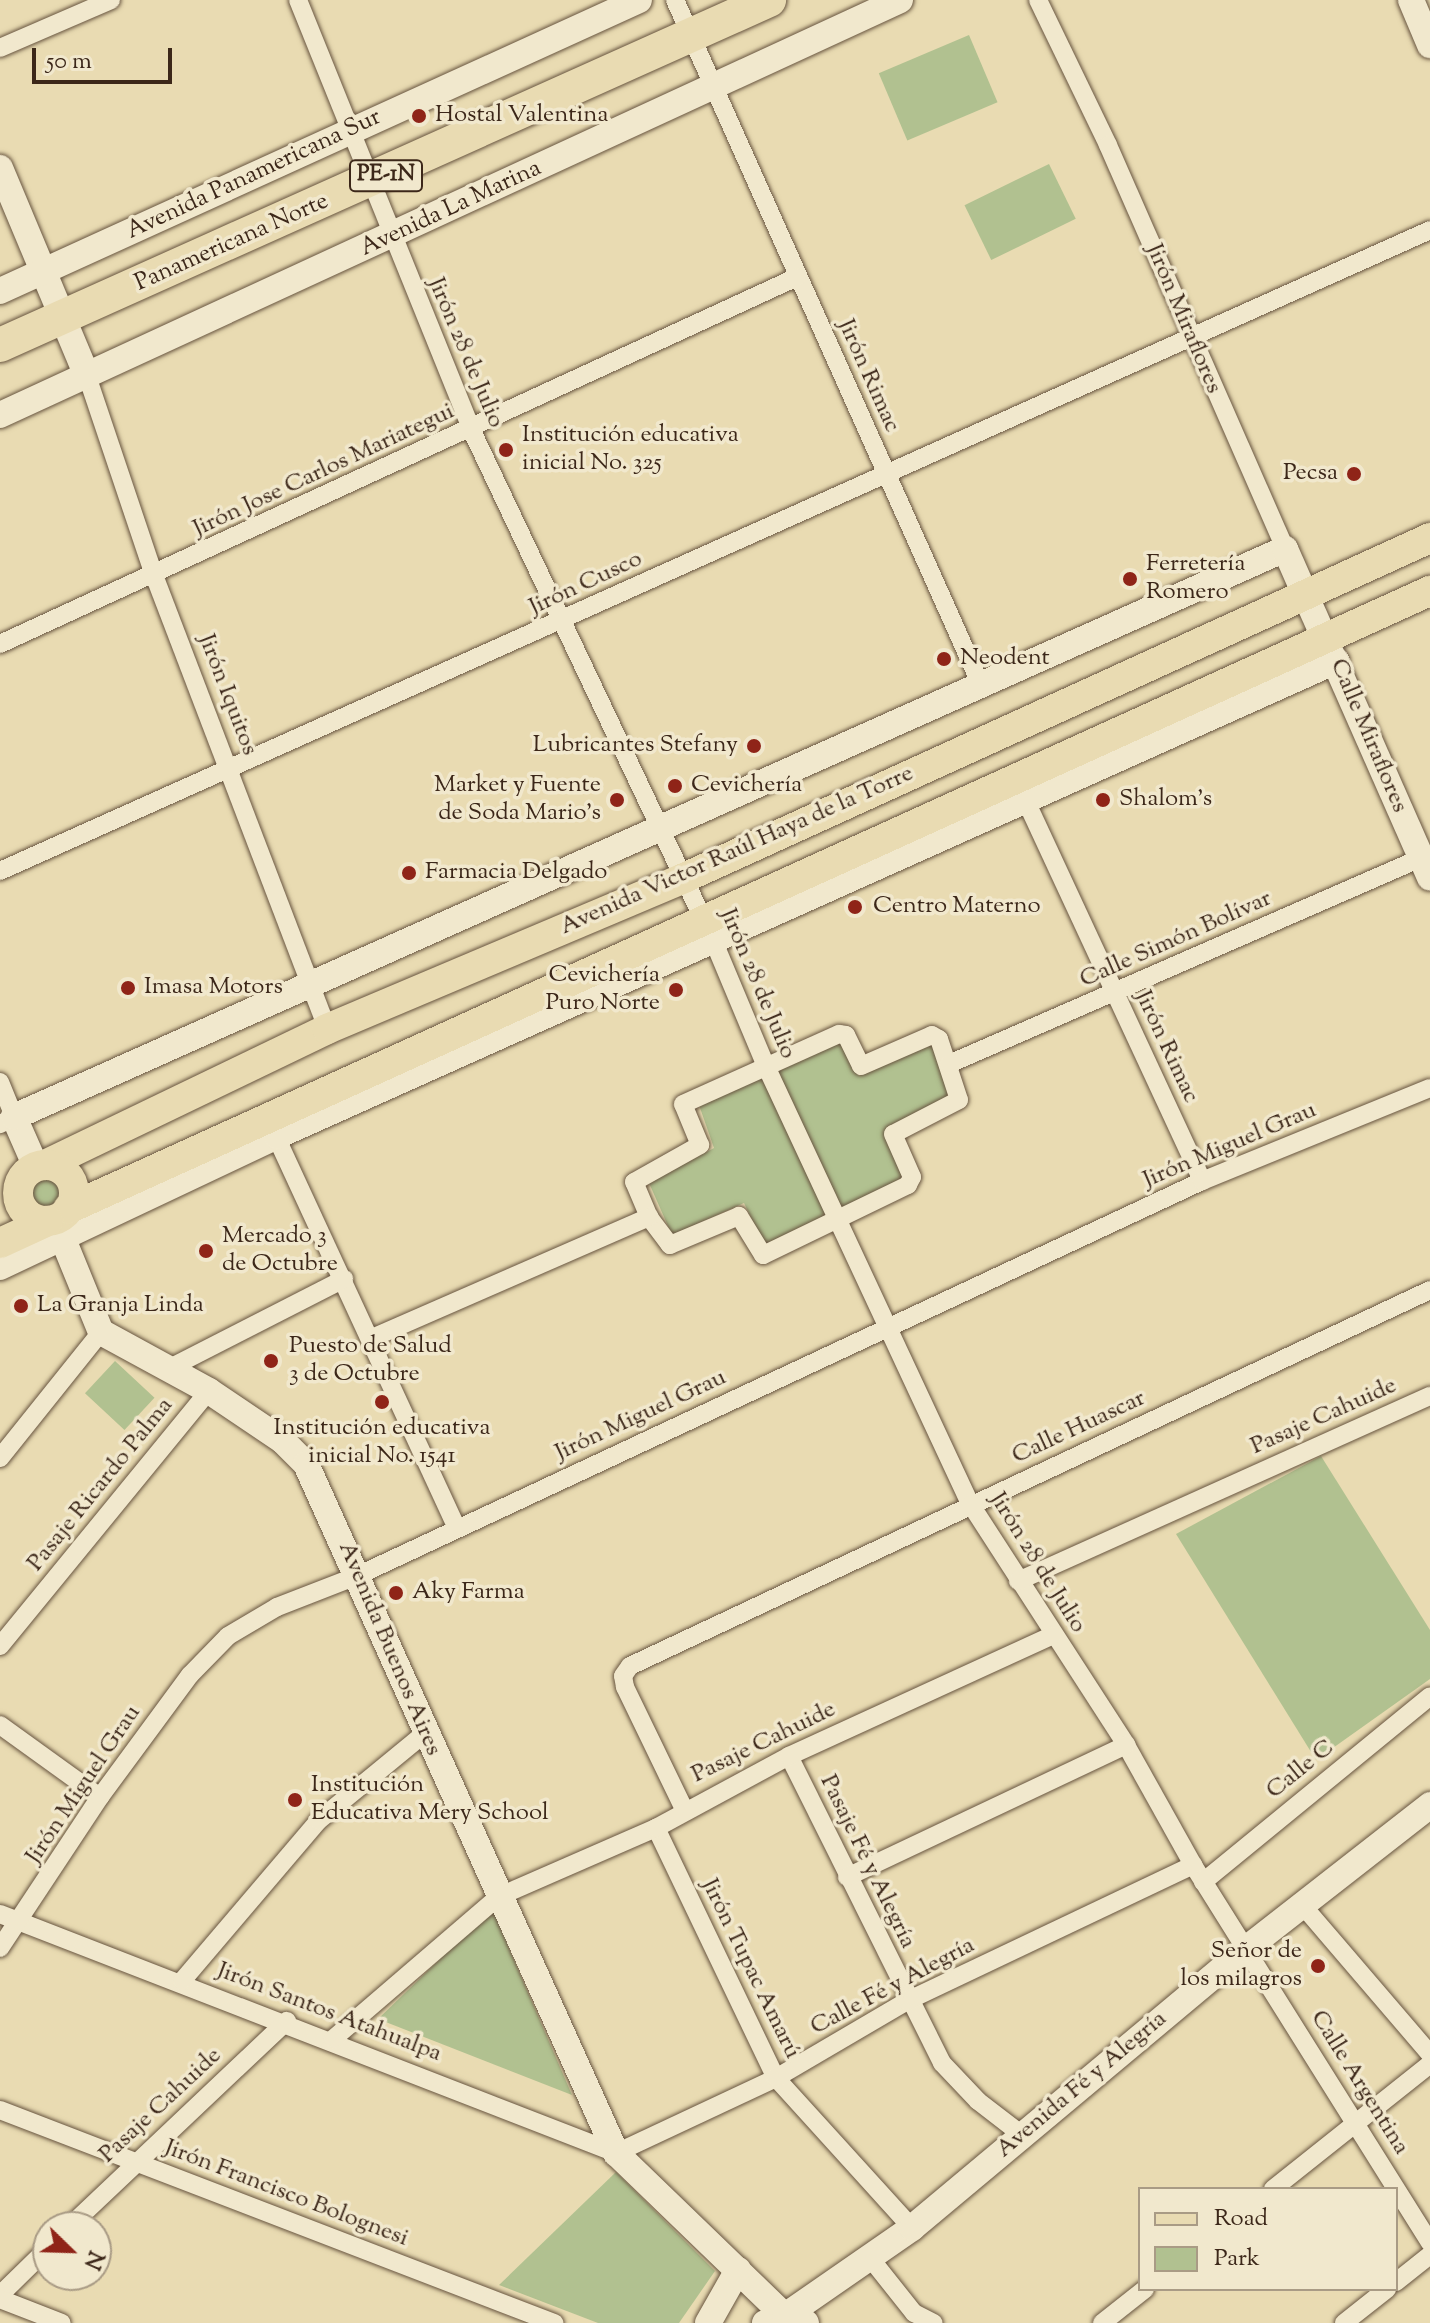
<!DOCTYPE html>
<html>
<head>
<meta charset="utf-8">
<style>
	body { margin:0 }
	#map { position:relative; width:1430px; height:2323px; overflow:hidden; background:#e9dbb2; font-family:"Sorts Mill Goudy",serif }
	div>[style] { position:absolute }
	.green>* { inset:0; background:#b1c190; transform-origin:0 0 }
	.round { border-radius:50% }
	.roads { filter:drop-shadow(0 0 2px #67543f) drop-shadow(0 0 2px #67543f) }
	.street>* { height:18px; margin:-9px; padding:0 9px; transform-origin:9px; border-radius:9px; background:#f1e8cd }
	.secondary>* { height:26px; margin:-13px; padding:0 13px; transform-origin:13px; border-radius:13px; background:#f1e8cd }
	.primary>* { height:30px; margin:-15px; padding:0 15px; transform-origin:15px; border-radius:15px; background:#e9dbb2 }
	.primary>.ring { margin:-15px; padding:0; box-sizing:content-box; background:none; border:30px solid #e9dbb2; border-radius:50% }
	.highway>* { height:34px; margin:-17px; padding:0 17px; transform-origin:17px; border-radius:17px; background:#e9dbb2 }
	.dots>* { width:22px; height:22px; translate:-50% -50%; box-sizing:border-box; border:4px solid #f1e8cd; border-radius:50% }
	span { translate:-50% -50%; white-space:nowrap; text-align:center; line-height:1.15; -webkit-text-stroke:7px #f1e8cd; paint-order:stroke }
	.shield-label span { padding:2px 6px; background:#f1e8cd; border:2px solid; border-radius:6px; -webkit-text-stroke-width:0 }
	.shield-label { font-size:22px; color:#3c2719; font-weight:700 }
	.poi-label { font-size:24px; color:#3c2719 }
	.left { translate:0 -50%; text-align:left }
	.right { translate:-100% -50%; text-align:right }
	.street-label { font-size:24px; color:#3c2719 }
	.legend { position:absolute; left:1138px; top:2187px; width:260px; height:104px; box-sizing:border-box; background:#f1e8cd; border:2px solid #a99b85; margin:0; padding:10px 14px; list-style:none; font-size:24px; color:#3c2719 }
	.legend li { display:flex; align-items:center; gap:16px; height:40px }
	.legend b { width:40px; border:2px solid #a99b85 }
	.north { position:absolute; left:32px; top:2211px; width:80px; height:80px; box-sizing:border-box; background:#f1e8cd; border:2px solid #a99b85; border-radius:50%; rotate:113deg; font-size:22px; font-weight:700; line-height:32px; text-align:center; color:#3c2719 }
	.north::after { content:''; display:block; margin:auto; width:28px; height:36px; background:#8f2418; clip-path:polygon(50% 0,100% 100%,50% 72%,0 100%) }
	.scale { position:absolute; left:32px; top:48px; width:140px; height:36px; box-sizing:border-box; border:4px solid #3c2719; border-top:0; padding-left:10px; font-size:24px; line-height:28px; white-space:nowrap; color:#3c2719; -webkit-text-stroke:6px #f1e8cd; paint-order:stroke }
</style>
</head>
<body>
<div id="map">
	<div class="green">
		<div style="left:969px;top:35px;width:73px;height:98px;rotate:67deg"></div>
		<div style="left:1049px;top:164px;width:61px;height:94px;rotate:64deg"></div>
		<div style="clip-path:polygon(840px 1041px,859px 1076px,933px 1042px,955px 1096px,886px 1130px,904px 1179px,765px 1247px,744px 1203px,672px 1235px,649px 1183px,714px 1148px,699px 1105px)"></div>
		<div class="round" style="left:32px;top:1179px;width:28px;height:28px"></div>
		<div style="left:115px;top:1361px;width:54px;height:44px;rotate:43deg"></div>
		<div style="clip-path:polygon(1321px 1456px,1430px 1630px,1430px 1679px,1316px 1760px,1176px 1534px)"></div>
		<div style="clip-path:polygon(492px 1909px,572px 2095px,378px 2019px)"></div>
		<div style="clip-path:polygon(616px 2172px,715px 2271px,679px 2323px,598px 2323px,499px 2285px)"></div>
	</div>
	<div class="roads">
		<div class="street">
			<div style="left:298px;top:0;width:463px;rotate:68deg"></div>
			<div style="left:471px;top:429px;width:568px;rotate:64.65deg"></div>
			<div style="left:714px;top:942px;width:132px;rotate:67.3deg"></div>
			<div style="left:765px;top:1064px;width:487px;rotate:65deg"></div>
			<div style="left:971px;top:1505px;width:286px;rotate:57.1deg"></div>
			<div style="left:1126px;top:1745px;width:137px;rotate:60.8deg"></div>
			<div style="left:1193px;top:1865px;width:446px;rotate:57.9deg"></div>
			<div style="left:675px;top:0;width:750px;rotate:65.93deg"></div>
			<div style="left:1038px;top:0;width:161px;rotate:64.2deg"></div>
			<div style="left:1108px;top:145px;width:441px;rotate:66.3deg"></div>
			<div style="left:0;top:48px;width:121px;rotate:-23.4deg"></div>
			<div style="left:87px;top:376px;width:210px;rotate:71.4deg"></div>
			<div style="left:154px;top:575px;width:486px;rotate:69.1deg"></div>
			<div style="left:0;top:644px;width:877px;rotate:-24.72deg"></div>
			<div style="left:1026px;top:801px;width:419px;rotate:65.1deg"></div>
			<div style="left:0;top:871px;width:1567px;rotate:-24.14deg"></div>
			<div style="left:839px;top:1034px;width:7px;rotate:8deg"></div>
			<div style="left:846px;top:1035px;width:34px;rotate:64deg"></div>
			<div style="left:861px;top:1066px;width:77px;rotate:-23.6deg"></div>
			<div style="left:932px;top:1035px;width:8px;rotate:30deg"></div>
			<div style="left:939px;top:1039px;width:64px;rotate:71.8deg"></div>
			<div style="left:959px;top:1100px;width:74px;rotate:152.7deg"></div>
			<div style="left:893px;top:1134px;width:47px;rotate:66.2deg"></div>
			<div style="left:912px;top:1177px;width:9px;rotate:117deg"></div>
			<div style="left:908px;top:1185px;width:161px;rotate:154.2deg"></div>
			<div style="left:763px;top:1255px;width:46px;rotate:-121.6deg"></div>
			<div style="left:739px;top:1216px;width:75px;rotate:157.2deg"></div>
			<div style="left:670px;top:1245px;width:35px;rotate:-127deg"></div>
			<div style="left:649px;top:1217px;width:38px;rotate:-113deg"></div>
			<div style="left:634px;top:1182px;width:76px;rotate:-29.3deg"></div>
			<div style="left:700px;top:1145px;width:44px;rotate:-112.5deg"></div>
			<div style="left:683px;top:1104px;width:171px;rotate:-24.2deg"></div>
			<div style="left:949px;top:1064px;width:515px;rotate:-23.58deg"></div>
			<div style="left:0;top:1082px;width:38px;rotate:68deg"></div>
			<div style="left:14px;top:1117px;width:16px;rotate:153deg"></div>
			<div style="left:272px;top:1128px;width:439px;rotate:65.2deg"></div>
			<div style="left:370px;top:1339px;width:305px;rotate:-23.6deg"></div>
			<div style="left:168px;top:1369px;width:198px;rotate:-27.1deg"></div>
			<div style="left:0;top:1458px;width:161px;rotate:-51.3deg"></div>
			<div style="left:1018px;top:1581px;width:452px;rotate:-24.2deg"></div>
			<div style="left:0;top:1646px;width:330px;rotate:-50.7deg"></div>
			<div style="left:0;top:1725px;width:123px;rotate:35.8deg"></div>
			<div style="left:789px;top:1756px;width:343px;rotate:63.5deg"></div>
			<div style="left:942px;top:2063px;width:52px;rotate:46.5deg"></div>
			<div style="left:978px;top:2101px;width:56px;rotate:37.7deg"></div>
			<div style="left:684px;top:1809px;width:136px;rotate:-115.8deg"></div>
			<div style="left:625px;top:1687px;width:11px;rotate:-100deg"></div>
			<div style="left:623px;top:1676px;width:12px;rotate:-55deg"></div>
			<div style="left:630px;top:1666px;width:884px;rotate:-25.17deg"></div>
			<div style="left:656px;top:1828px;width:277px;rotate:64.4deg"></div>
			<div style="left:776px;top:2078px;width:202px;rotate:47.8deg"></div>
			<div style="left:847px;top:1877px;width:309px;rotate:-25.3deg"></div>
			<div style="left:1203px;top:1882px;width:293px;rotate:-39.3deg"></div>
			<div style="left:1304px;top:1907px;width:194px;rotate:49.4deg"></div>
			<div style="left:0;top:1914px;width:661px;rotate:21.21deg"></div>
			<div style="left:616px;top:2153px;width:177px;rotate:-25.1deg"></div>
			<div style="left:776px;top:2078px;width:152px;rotate:-30.4deg"></div>
			<div style="left:907px;top:2001px;width:317px;rotate:-25.4deg"></div>
			<div style="left:0;top:1948px;width:181px;rotate:-56.5deg"></div>
			<div style="left:100px;top:1797px;width:152px;rotate:-53.6deg"></div>
			<div style="left:190px;top:1675px;width:54px;rotate:-45.7deg"></div>
			<div style="left:228px;top:1636px;width:57px;rotate:-30.6deg"></div>
			<div style="left:277px;top:1607px;width:88px;rotate:-21.3deg"></div>
			<div style="left:359px;top:1575px;width:931px;rotate:-25.05deg"></div>
			<div style="left:1202px;top:1181px;width:246px;rotate:-22.2deg"></div>
			<div style="left:182px;top:1981px;width:210px;rotate:-49.6deg"></div>
			<div style="left:318px;top:1821px;width:139px;rotate:-39.4deg"></div>
			<div style="left:333px;top:2039px;width:218px;rotate:-40.7deg"></div>
			<div style="left:498px;top:1897px;width:172px;rotate:-23.6deg"></div>
			<div style="left:656px;top:1828px;width:151px;rotate:-28.4deg"></div>
			<div style="left:789px;top:1756px;width:290px;rotate:-24.6deg"></div>
			<div style="left:0;top:2110px;width:594px;rotate:21.03deg"></div>
			<div style="left:1273px;top:2189px;width:201px;rotate:-38.5deg"></div>
			<div style="left:69px;top:2227px;width:300px;rotate:-43.4deg"></div>
			<div style="left:871px;top:2259px;width:69px;rotate:51.5deg"></div>
			<div style="left:914px;top:2313px;width:22px;rotate:27deg"></div>
			<div style="left:1396px;top:2282px;width:43px;rotate:-38.5deg"></div>
			<div style="left:0;top:2295px;width:67px;rotate:-44.4deg"></div>
			<div style="left:0;top:2299px;width:66px;rotate:21.2deg"></div>
			<div style="left:1102px;top:2323px;width:55px;rotate:-38.3deg"></div>
			<div style="left:1344px;top:2323px;width:55px;rotate:-38.3deg"></div>
		</div>
		<div class="secondary">
			<div style="left:1411px;top:0;width:49px;rotate:67.1deg"></div>
			<div style="left:0;top:168px;width:225px;rotate:67.3deg"></div>
			<div style="left:0;top:291px;width:702px;rotate:-24.48deg"></div>
			<div style="left:0;top:415px;width:991px;rotate:-24.75deg"></div>
			<div style="left:36px;top:1167px;width:55px;rotate:-113.7deg"></div>
			<div style="left:14px;top:1117px;width:1392px;rotate:-24.08deg"></div>
			<div style="left:1285px;top:549px;width:359px;rotate:66.2deg"></div>
			<div style="left:56px;top:1222px;width:119px;rotate:67.8deg"></div>
			<div style="left:101px;top:1332px;width:123px;rotate:28.6deg"></div>
			<div style="left:209px;top:1391px;width:89px;rotate:34deg"></div>
			<div style="left:283px;top:1441px;width:33px;rotate:45deg"></div>
			<div style="left:306px;top:1464px;width:756px;rotate:65.78deg"></div>
			<div style="left:616px;top:2153px;width:235px;rotate:44deg"></div>
			<div style="left:785px;top:2316px;width:22px;rotate:18deg"></div>
			<div style="left:0;top:1267px;width:306px;rotate:-25.3deg"></div>
			<div style="left:277px;top:1136px;width:1161px;rotate:-24.16deg"></div>
			<div style="left:708px;top:2323px;width:61px;rotate:-60.5deg"></div>
			<div style="left:765px;top:2323px;width:21px;rotate:-19deg"></div>
			<div style="left:785px;top:2316px;width:155px;rotate:-34.7deg"></div>
			<div style="left:912px;top:2228px;width:435px;rotate:-39.9deg"></div>
			<div style="left:1246px;top:1949px;width:234px;rotate:-38deg"></div>
		</div>
		<div class="primary">
			<div style="left:45px;top:1165px;width:313px;rotate:-25.7deg"></div>
			<div style="left:327px;top:1029px;width:388px;rotate:-22.9deg"></div>
			<div style="left:684px;top:878px;width:820px;rotate:-24.5deg"></div>
			<div class="ring" style="left:18px;top:1165px;width:26px;height:26px"></div>
			<div style="left:68px;top:1209px;width:1496px;rotate:-24.41deg"></div>
			<div style="left:0;top:1243px;width:53px;rotate:-24.6deg"></div>
		</div>
		<div class="highway">
			<div style="left:0;top:345px;width:843px;rotate:-24.16deg"></div>
		</div>
	</div>
	<div class="dots">
		<div style="left:419px;top:116px;background:#8f2418"></div>
		<div style="left:506px;top:450px;background:#8f2418"></div>
		<div style="left:1354px;top:474px;background:#8f2418"></div>
		<div style="left:1130px;top:579px;background:#8f2418"></div>
		<div style="left:944px;top:659px;background:#8f2418"></div>
		<div style="left:754px;top:746px;background:#8f2418"></div>
		<div style="left:675px;top:786px;background:#8f2418"></div>
		<div style="left:617px;top:800px;background:#8f2418"></div>
		<div style="left:1103px;top:800px;background:#8f2418"></div>
		<div style="left:409px;top:873px;background:#8f2418"></div>
		<div style="left:855px;top:907px;background:#8f2418"></div>
		<div style="left:128px;top:988px;background:#8f2418"></div>
		<div style="left:676px;top:990px;background:#8f2418"></div>
		<div style="left:206px;top:1251px;background:#8f2418"></div>
		<div style="left:21px;top:1306px;background:#8f2418"></div>
		<div style="left:271px;top:1361px;background:#8f2418"></div>
		<div style="left:382px;top:1402px;background:#8f2418"></div>
		<div style="left:396px;top:1593px;background:#8f2418"></div>
		<div style="left:295px;top:1800px;background:#8f2418"></div>
		<div style="left:1318px;top:1966px;background:#8f2418"></div>
	</div>
	<div class="shield-label">
		<span style="left:386px;top:176px">PE-1N</span>
	</div>
	<div class="poi-label">
		<span class="left" style="left:435px;top:116px">Hostal Valentina</span>
		<span class="left" style="left:522px;top:450px">Institución educativa<br>inicial No. 325</span>
		<span class="right" style="left:1338px;top:474px">Pecsa</span>
		<span class="left" style="left:1146px;top:579px">Ferretería<br>Romero</span>
		<span class="left" style="left:960px;top:659px">Neodent</span>
		<span class="right" style="left:738px;top:746px">Lubricantes Stefany</span>
		<span class="right" style="left:601px;top:800px">Market y Fuente<br>de Soda Mario's</span>
		<span class="left" style="left:691px;top:786px">Cevichería</span>
		<span class="left" style="left:1119px;top:800px">Shalom's</span>
		<span class="left" style="left:425px;top:873px">Farmacia Delgado</span>
		<span class="left" style="left:873px;top:907px">Centro Materno</span>
		<span class="right" style="left:660px;top:990px">Cevichería<br>Puro Norte</span>
		<span class="left" style="left:144px;top:988px">Imasa Motors</span>
		<span class="left" style="left:222px;top:1251px">Mercado 3<br>de Octubre</span>
		<span class="left" style="left:37px;top:1306px">La Granja Linda</span>
		<span class="left" style="left:289px;top:1361px">Puesto de Salud<br>3 de Octubre</span>
		<span style="left:382px;top:1443px">Institución educativa<br>inicial No. 1541</span>
		<span class="left" style="left:412px;top:1593px">Aky Farma</span>
		<span class="left" style="left:311px;top:1800px">Institución<br>Educativa Mery School</span>
		<span class="right" style="left:1302px;top:1966px">Señor de<br>los milagros</span>
	</div>
	<div class="street-label">
		<span style="left:254px;top:175px;rotate:-25deg">Avenida Panamericana Sur</span>
		<span style="left:451px;top:209px;rotate:-25deg">Avenida La Marina</span>
		<span style="left:232px;top:243px;rotate:-24deg">Panamericana Norte</span>
		<span style="left:1183px;top:319px;rotate:67deg">Jirón Miraflores</span>
		<span style="left:465px;top:353px;rotate:67deg">Jirón 28 de Julio</span>
		<span style="left:868px;top:376px;rotate:66deg">Jirón Rimac</span>
		<span style="left:324px;top:471px;rotate:-25deg">Jirón Jose Carlos Mariategui</span>
		<span style="left:586px;top:584px;rotate:-25deg">Jirón Cusco</span>
		<span style="left:227px;top:695px;rotate:69deg">Jirón Iquitos</span>
		<span style="left:1368px;top:736px;rotate:67deg">Calle Miraflores</span>
		<span style="left:737px;top:851px;rotate:-24deg">Avenida Victor Raúl Haya de la Torre</span>
		<span style="left:1176px;top:940px;rotate:-24deg">Calle Simón Bolívar</span>
		<span style="left:757px;top:984px;rotate:67deg">Jirón 28 de Julio</span>
		<span style="left:1166px;top:1047px;rotate:65deg">Jirón Rimac</span>
		<span style="left:1230px;top:1146px;rotate:-23deg">Jirón Miguel Grau</span>
		<span style="left:641px;top:1416px;rotate:-25deg">Jirón Miguel Grau</span>
		<span style="left:1324px;top:1417px;rotate:-24deg">Pasaje Cahuide</span>
		<span style="left:1079px;top:1428px;rotate:-25deg">Calle Huascar</span>
		<span style="left:101px;top:1485px;rotate:-51deg">Pasaje Ricardo Palma</span>
		<span style="left:1037px;top:1563px;rotate:58deg">Jirón 28 de Julio</span>
		<span style="left:389px;top:1649px;rotate:67deg">Avenida Buenos Aires</span>
		<span style="left:764px;top:1743px;rotate:-26deg">Pasaje Cahuide</span>
		<span style="left:1301px;top:1770px;rotate:-39deg">Calle C</span>
		<span style="left:84px;top:1785px;rotate:-56deg">Jirón Miguel Grau</span>
		<span style="left:867px;top:1862px;rotate:64deg">Pasaje Fé y Alegría</span>
		<span style="left:750px;top:1969px;rotate:64deg">Jirón Tupac Amarú</span>
		<span style="left:893px;top:1987px;rotate:-28deg">Calle Fé y Alegría</span>
		<span style="left:329px;top:2013px;rotate:21deg">Jirón Santos Atahualpa</span>
		<span style="left:1359px;top:2083px;rotate:58deg">Calle Argentina</span>
		<span style="left:1082px;top:2085px;rotate:-40deg">Avenida Fé y Alegría</span>
		<span style="left:161px;top:2106px;rotate:-43deg">Pasaje Cahuide</span>
		<span style="left:286px;top:2194px;rotate:21deg">Jirón Francisco Bolognesi</span>
	</div>
	<ul class="legend">
	<li><b style="height:10px;background:#e9dbb2"></b>Road</li>
	<li><b style="height:22px;background:#b1c190"></b>Park</li>
	</ul>
	<div class="north">N</div>
	<div class="scale">50 m</div>
</div>
</body>
</html>
